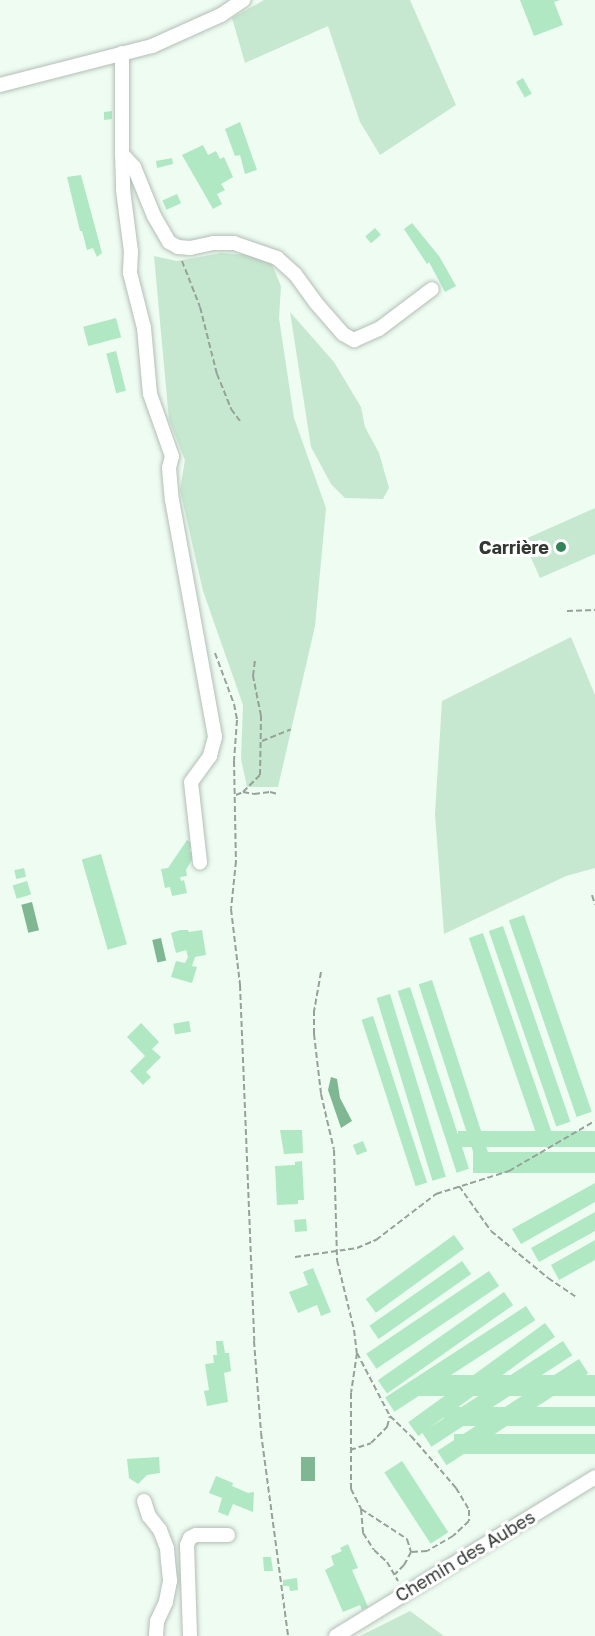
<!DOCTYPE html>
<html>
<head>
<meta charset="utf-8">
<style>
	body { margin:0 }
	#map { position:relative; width:595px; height:1636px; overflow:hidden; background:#eefcf2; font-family:"Golos Text",sans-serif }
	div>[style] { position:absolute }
	.green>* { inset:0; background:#c6e8d0 }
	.water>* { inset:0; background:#7fb793; transform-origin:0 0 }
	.building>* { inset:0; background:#afe8c2; transform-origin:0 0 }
	.path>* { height:2px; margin-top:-1px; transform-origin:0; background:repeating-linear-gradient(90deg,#96a199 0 6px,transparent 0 9px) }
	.roads { filter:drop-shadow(0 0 2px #b2bfb6) drop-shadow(0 0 2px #b2bfb6) }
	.minor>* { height:14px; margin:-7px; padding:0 7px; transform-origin:7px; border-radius:7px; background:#fff }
	.dots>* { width:16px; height:16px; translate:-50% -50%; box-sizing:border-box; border:3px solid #fff; border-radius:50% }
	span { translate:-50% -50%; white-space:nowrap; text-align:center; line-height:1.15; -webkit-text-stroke:6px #fff; paint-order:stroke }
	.poi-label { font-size:18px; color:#313733; font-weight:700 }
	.right { translate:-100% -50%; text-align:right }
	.street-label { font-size:18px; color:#313733 }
</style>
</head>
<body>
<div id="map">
	<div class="green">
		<div style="clip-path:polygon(264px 0,410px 0,456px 105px,380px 155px,360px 122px,328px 26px,245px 63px,232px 18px)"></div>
		<div style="clip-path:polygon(221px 253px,249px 255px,271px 262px,281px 286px,279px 318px,294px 418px,326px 508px,315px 626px,278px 787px,247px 787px,241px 759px,243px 705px,203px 591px,180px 490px,185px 460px,169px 420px,154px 256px,177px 261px)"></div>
		<div style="clip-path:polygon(290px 312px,334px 362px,361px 407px,365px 427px,379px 453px,389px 488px,383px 499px,345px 498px,331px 484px,311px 447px)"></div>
		<div style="clip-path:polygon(595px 508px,595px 554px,540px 578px,523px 540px)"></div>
		<div style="clip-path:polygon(571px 637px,595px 695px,595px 868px,566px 876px,444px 934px,435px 814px,442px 701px)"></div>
		<div style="clip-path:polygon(410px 1611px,444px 1636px,360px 1636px)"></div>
	</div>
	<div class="water">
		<div style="left:32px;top:902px;width:29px;height:11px;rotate:76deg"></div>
		<div style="left:161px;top:938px;width:23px;height:9px;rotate:77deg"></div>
		<div style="clip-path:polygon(331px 1077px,337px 1079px,340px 1098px,352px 1121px,341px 1128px,328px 1090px)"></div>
		<div style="left:301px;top:1457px;width:14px;height:24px"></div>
	</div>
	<div class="building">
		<div style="clip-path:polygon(520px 0,560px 0,554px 2px,563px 25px,534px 36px)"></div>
		<div style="left:523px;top:78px;width:18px;height:8px;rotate:61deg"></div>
		<div style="clip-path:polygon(112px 111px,112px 119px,104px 120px,104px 112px)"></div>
		<div style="clip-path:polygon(240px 122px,257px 170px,245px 174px,240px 155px,235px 156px,225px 129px)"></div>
		<div style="clip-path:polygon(203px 145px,208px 155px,216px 151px,220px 159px,224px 157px,233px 177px,221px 184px,225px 190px,217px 194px,222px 204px,213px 209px,182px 155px)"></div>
		<div style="clip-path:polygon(172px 158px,173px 164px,157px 168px,156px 161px)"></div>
		<div style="clip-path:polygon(81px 175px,102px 253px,97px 257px,93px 248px,87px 250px,82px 231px,80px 231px,67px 177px)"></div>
		<div style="left:177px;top:194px;width:10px;height:16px;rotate:66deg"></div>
		<div style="clip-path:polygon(412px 223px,439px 256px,456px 286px,445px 292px,429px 262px,427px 264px,404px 229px)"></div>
		<div style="left:375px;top:228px;width:9px;height:13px;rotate:49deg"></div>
		<div style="left:116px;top:318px;width:20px;height:34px;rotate:75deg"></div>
		<div style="left:116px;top:351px;width:41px;height:10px;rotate:76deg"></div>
		<div style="clip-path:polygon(187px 840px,194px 844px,189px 851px,195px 854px,186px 870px,187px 876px,180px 877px,181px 881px,184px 880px,187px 893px,172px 896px,170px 887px,165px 888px,161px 869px,168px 868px)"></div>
		<div style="left:101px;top:854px;width:94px;height:20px;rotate:74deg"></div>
		<div style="left:24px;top:868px;width:9px;height:10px;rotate:77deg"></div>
		<div style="left:27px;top:881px;width:14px;height:15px;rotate:73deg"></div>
		<div style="left:524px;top:915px;width:208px;height:16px;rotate:71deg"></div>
		<div style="left:503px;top:926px;width:207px;height:15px;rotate:71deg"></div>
		<div style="clip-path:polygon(180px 930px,188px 930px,189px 932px,202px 930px,206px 955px,195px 957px,192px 966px,197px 967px,192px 983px,171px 977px,176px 961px,185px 963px,188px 957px,186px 950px,176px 953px,171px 933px)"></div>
		<div style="left:483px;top:933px;width:210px;height:15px;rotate:71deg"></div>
		<div style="left:432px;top:980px;width:192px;height:14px;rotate:72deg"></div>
		<div style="left:410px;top:987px;width:191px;height:13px;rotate:72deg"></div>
		<div style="left:390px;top:994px;width:191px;height:14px;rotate:73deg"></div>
		<div style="left:373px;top:1016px;width:175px;height:12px;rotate:72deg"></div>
		<div style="left:189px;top:1021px;width:11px;height:16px;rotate:80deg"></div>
		<div style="clip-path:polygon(141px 1023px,159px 1042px,152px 1049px,161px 1057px,146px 1072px,151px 1077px,143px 1085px,130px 1071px,145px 1056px,127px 1037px)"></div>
		<div style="clip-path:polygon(280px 1130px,302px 1130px,303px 1153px,284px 1154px)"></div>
		<div style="left:595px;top:1131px;width:16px;height:137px;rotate:90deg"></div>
		<div style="left:363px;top:1141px;width:11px;height:11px;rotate:68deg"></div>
		<div style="left:595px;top:1152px;width:21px;height:122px;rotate:90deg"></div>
		<div style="clip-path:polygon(302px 1161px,304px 1200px,298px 1200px,298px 1204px,277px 1205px,275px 1166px,295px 1165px,295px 1162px)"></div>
		<div style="clip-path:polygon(595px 1183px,595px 1202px,521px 1244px,512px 1229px)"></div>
		<div style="clip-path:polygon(595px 1212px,595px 1231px,539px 1262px,531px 1248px)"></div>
		<div style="left:306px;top:1219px;width:12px;height:12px;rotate:85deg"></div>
		<div style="left:454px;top:1235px;width:17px;height:109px;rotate:54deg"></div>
		<div style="clip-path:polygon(595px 1240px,595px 1260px,559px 1280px,551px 1265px)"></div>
		<div style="left:462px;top:1261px;width:16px;height:113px;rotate:55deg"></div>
		<div style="clip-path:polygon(313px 1268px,331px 1312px,321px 1316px,317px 1305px,298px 1313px,289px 1292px,308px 1285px,303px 1272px)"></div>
		<div style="left:489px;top:1271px;width:18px;height:148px;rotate:56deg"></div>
		<div style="left:504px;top:1292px;width:16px;height:154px;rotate:55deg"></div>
		<div style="left:526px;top:1306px;width:17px;height:168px;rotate:57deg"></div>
		<div style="left:545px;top:1323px;width:17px;height:169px;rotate:54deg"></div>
		<div style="clip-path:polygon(216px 1341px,223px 1341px,225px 1353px,229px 1353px,231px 1371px,224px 1373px,228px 1402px,207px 1406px,204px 1391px,209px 1390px,205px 1364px,214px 1363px,213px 1355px,217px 1355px)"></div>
		<div style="left:563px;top:1341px;width:17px;height:168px;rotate:57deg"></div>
		<div style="left:579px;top:1359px;width:17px;height:169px;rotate:57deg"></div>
		<div style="left:595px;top:1375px;width:21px;height:176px;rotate:90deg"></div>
		<div style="left:595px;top:1407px;width:19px;height:151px;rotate:90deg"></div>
		<div style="left:595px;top:1434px;width:20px;height:141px;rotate:90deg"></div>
		<div style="clip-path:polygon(159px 1457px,160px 1473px,147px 1475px,138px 1484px,129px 1478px,127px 1459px)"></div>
		<div style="left:402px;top:1461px;width:85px;height:21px;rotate:57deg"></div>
		<div style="clip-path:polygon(216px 1476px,233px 1483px,232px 1486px,248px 1493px,254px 1492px,253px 1512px,233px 1504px,228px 1516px,218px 1512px,222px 1498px,209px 1493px)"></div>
		<div style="clip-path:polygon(348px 1544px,358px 1568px,352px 1570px,368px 1607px,362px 1610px,360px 1605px,343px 1612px,325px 1570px,334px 1565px,331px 1556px,342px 1551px,340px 1548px)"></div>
		<div style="clip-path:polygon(263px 1557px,271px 1557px,273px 1571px,264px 1571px)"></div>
		<div style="clip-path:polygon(297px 1578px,298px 1590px,290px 1591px,289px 1586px,283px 1586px,283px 1580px)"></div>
	</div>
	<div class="path">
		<div style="left:182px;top:261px;width:49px;rotate:68.6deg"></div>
		<div style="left:200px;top:307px;width:69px;rotate:75.8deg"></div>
		<div style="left:217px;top:374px;width:38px;rotate:68deg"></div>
		<div style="left:231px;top:409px;width:15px;rotate:53deg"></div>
		<div style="left:567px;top:611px;width:28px;rotate:-2deg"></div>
		<div style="left:215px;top:653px;width:54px;rotate:69.6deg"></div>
		<div style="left:234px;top:704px;width:16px;rotate:79deg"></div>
		<div style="left:237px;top:720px;width:41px;rotate:94.2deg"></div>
		<div style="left:234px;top:761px;width:100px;rotate:88.9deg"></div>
		<div style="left:236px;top:861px;width:48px;rotate:95.9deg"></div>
		<div style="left:231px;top:909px;width:77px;rotate:83.2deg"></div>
		<div style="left:240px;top:985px;width:356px;rotate:87.7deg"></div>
		<div style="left:254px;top:1341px;width:92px;rotate:85.6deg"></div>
		<div style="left:261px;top:1433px;width:205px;rotate:82.4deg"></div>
		<div style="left:262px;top:741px;width:31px;rotate:-22deg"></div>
		<div style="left:243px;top:792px;width:11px;rotate:10deg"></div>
		<div style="left:254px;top:794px;width:16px;rotate:-7deg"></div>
		<div style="left:270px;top:792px;width:8px;rotate:14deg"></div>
		<div style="left:236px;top:795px;width:8px;rotate:-23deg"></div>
		<div style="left:243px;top:792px;width:24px;rotate:-45deg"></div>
		<div style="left:260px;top:775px;width:59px;rotate:-89deg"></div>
		<div style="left:261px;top:716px;width:41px;rotate:-101.3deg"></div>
		<div style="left:253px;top:676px;width:16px;rotate:-83deg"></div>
		<div style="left:592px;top:895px;width:10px;rotate:73deg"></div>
		<div style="left:321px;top:972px;width:39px;rotate:100deg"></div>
		<div style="left:314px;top:1010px;width:24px;rotate:90deg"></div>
		<div style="left:314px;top:1034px;width:60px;rotate:83.3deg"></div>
		<div style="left:321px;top:1094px;width:57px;rotate:76.9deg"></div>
		<div style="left:334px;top:1150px;width:110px;rotate:88.4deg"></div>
		<div style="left:337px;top:1260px;width:72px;rotate:76.3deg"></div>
		<div style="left:354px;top:1330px;width:23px;rotate:83deg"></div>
		<div style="left:357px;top:1353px;width:40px;rotate:98.5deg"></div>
		<div style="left:351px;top:1393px;width:96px;rotate:90deg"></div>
		<div style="left:351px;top:1489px;width:22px;rotate:63deg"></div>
		<div style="left:361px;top:1509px;width:24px;rotate:85deg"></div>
		<div style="left:363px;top:1533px;width:20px;rotate:57deg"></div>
		<div style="left:374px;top:1550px;width:18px;rotate:43deg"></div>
		<div style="left:387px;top:1562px;width:22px;rotate:60deg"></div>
		<div style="left:459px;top:1186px;width:55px;rotate:54.6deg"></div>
		<div style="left:491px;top:1231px;width:74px;rotate:39.5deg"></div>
		<div style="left:548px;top:1278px;width:34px;rotate:34deg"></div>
		<div style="left:295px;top:1257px;width:63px;rotate:-8.3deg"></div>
		<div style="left:357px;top:1248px;width:21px;rotate:-23deg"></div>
		<div style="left:376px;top:1240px;width:76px;rotate:-37.5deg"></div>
		<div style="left:436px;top:1194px;width:77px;rotate:-17.5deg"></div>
		<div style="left:509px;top:1171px;width:99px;rotate:-30.2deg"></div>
		<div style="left:357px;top:1353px;width:71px;rotate:62.4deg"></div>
		<div style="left:390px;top:1416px;width:29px;rotate:44deg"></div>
		<div style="left:411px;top:1436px;width:69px;rotate:49.1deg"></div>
		<div style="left:456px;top:1488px;width:26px;rotate:59deg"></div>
		<div style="left:469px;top:1510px;width:11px;rotate:90deg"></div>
		<div style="left:469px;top:1521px;width:22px;rotate:137deg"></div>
		<div style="left:453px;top:1536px;width:30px;rotate:150deg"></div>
		<div style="left:427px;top:1551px;width:16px;rotate:176deg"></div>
		<div style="left:350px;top:1450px;width:22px;rotate:-18deg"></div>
		<div style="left:371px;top:1443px;width:23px;rotate:-45deg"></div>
		<div style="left:387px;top:1427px;width:11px;rotate:-75deg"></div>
		<div style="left:361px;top:1509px;width:55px;rotate:33.1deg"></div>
		<div style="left:407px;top:1539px;width:14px;rotate:73deg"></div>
		<div style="left:411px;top:1552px;width:15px;rotate:118deg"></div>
		<div style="left:404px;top:1565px;width:13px;rotate:135deg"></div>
	</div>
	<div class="roads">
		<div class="minor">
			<div style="left:122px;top:53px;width:101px;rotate:90deg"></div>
			<div style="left:122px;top:154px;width:18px;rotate:47deg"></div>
			<div style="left:134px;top:167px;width:53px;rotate:67.8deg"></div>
			<div style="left:154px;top:216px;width:30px;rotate:60deg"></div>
			<div style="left:169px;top:242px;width:10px;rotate:29deg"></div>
			<div style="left:178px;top:247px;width:12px;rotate:5deg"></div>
			<div style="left:190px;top:248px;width:24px;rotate:-12deg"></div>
			<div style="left:213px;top:243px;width:21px"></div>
			<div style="left:234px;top:243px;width:46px;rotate:19.2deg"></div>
			<div style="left:277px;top:258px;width:24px;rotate:42deg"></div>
			<div style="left:295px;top:274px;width:36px;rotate:54deg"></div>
			<div style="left:316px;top:303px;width:41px;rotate:48.9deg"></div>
			<div style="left:343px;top:334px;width:13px;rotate:29deg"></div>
			<div style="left:354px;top:340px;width:27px;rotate:-24deg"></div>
			<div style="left:379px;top:329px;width:66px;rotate:-37deg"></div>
			<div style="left:0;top:85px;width:157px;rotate:-14.4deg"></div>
			<div style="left:152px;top:46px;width:76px;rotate:-24.2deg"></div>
			<div style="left:221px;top:15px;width:27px;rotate:-34deg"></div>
			<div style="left:122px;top:154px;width:36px;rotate:88deg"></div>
			<div style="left:123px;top:190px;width:63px;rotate:82.6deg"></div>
			<div style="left:131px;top:252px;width:21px;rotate:93deg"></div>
			<div style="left:130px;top:273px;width:57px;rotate:75.7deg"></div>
			<div style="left:144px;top:328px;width:66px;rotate:84.8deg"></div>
			<div style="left:150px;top:394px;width:66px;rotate:70.5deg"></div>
			<div style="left:172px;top:456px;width:12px;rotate:104deg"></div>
			<div style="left:169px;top:468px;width:32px;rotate:85deg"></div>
			<div style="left:172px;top:500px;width:241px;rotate:79.7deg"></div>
			<div style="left:215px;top:737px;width:20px;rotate:105deg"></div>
			<div style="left:210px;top:756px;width:32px;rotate:126deg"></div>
			<div style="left:191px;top:782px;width:81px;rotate:83.6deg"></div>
			<div style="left:144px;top:1501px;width:16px;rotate:72deg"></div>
			<div style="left:149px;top:1516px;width:18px;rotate:52deg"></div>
			<div style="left:160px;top:1530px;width:19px;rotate:69deg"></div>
			<div style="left:167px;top:1548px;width:13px;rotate:86deg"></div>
			<div style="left:168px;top:1561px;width:20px;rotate:84deg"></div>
			<div style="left:170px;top:1581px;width:21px;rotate:101deg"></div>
			<div style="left:166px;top:1602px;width:21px;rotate:115deg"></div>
			<div style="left:157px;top:1621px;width:15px;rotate:94deg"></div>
			<div style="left:190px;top:1636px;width:91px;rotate:-91.9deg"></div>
			<div style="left:187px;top:1545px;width:8px;rotate:-67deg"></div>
			<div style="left:190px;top:1538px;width:7px;rotate:-27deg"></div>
			<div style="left:196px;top:1535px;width:32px"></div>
			<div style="left:336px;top:1636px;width:304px;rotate:-31.5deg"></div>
		</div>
	</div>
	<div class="dots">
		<div style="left:561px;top:547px;background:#338557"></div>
	</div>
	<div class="poi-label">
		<span class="right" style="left:549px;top:547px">Carrière</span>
	</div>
	<div class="street-label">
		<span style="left:465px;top:1556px;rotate:-31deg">Chemin des Aubes</span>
	</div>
</div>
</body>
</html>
